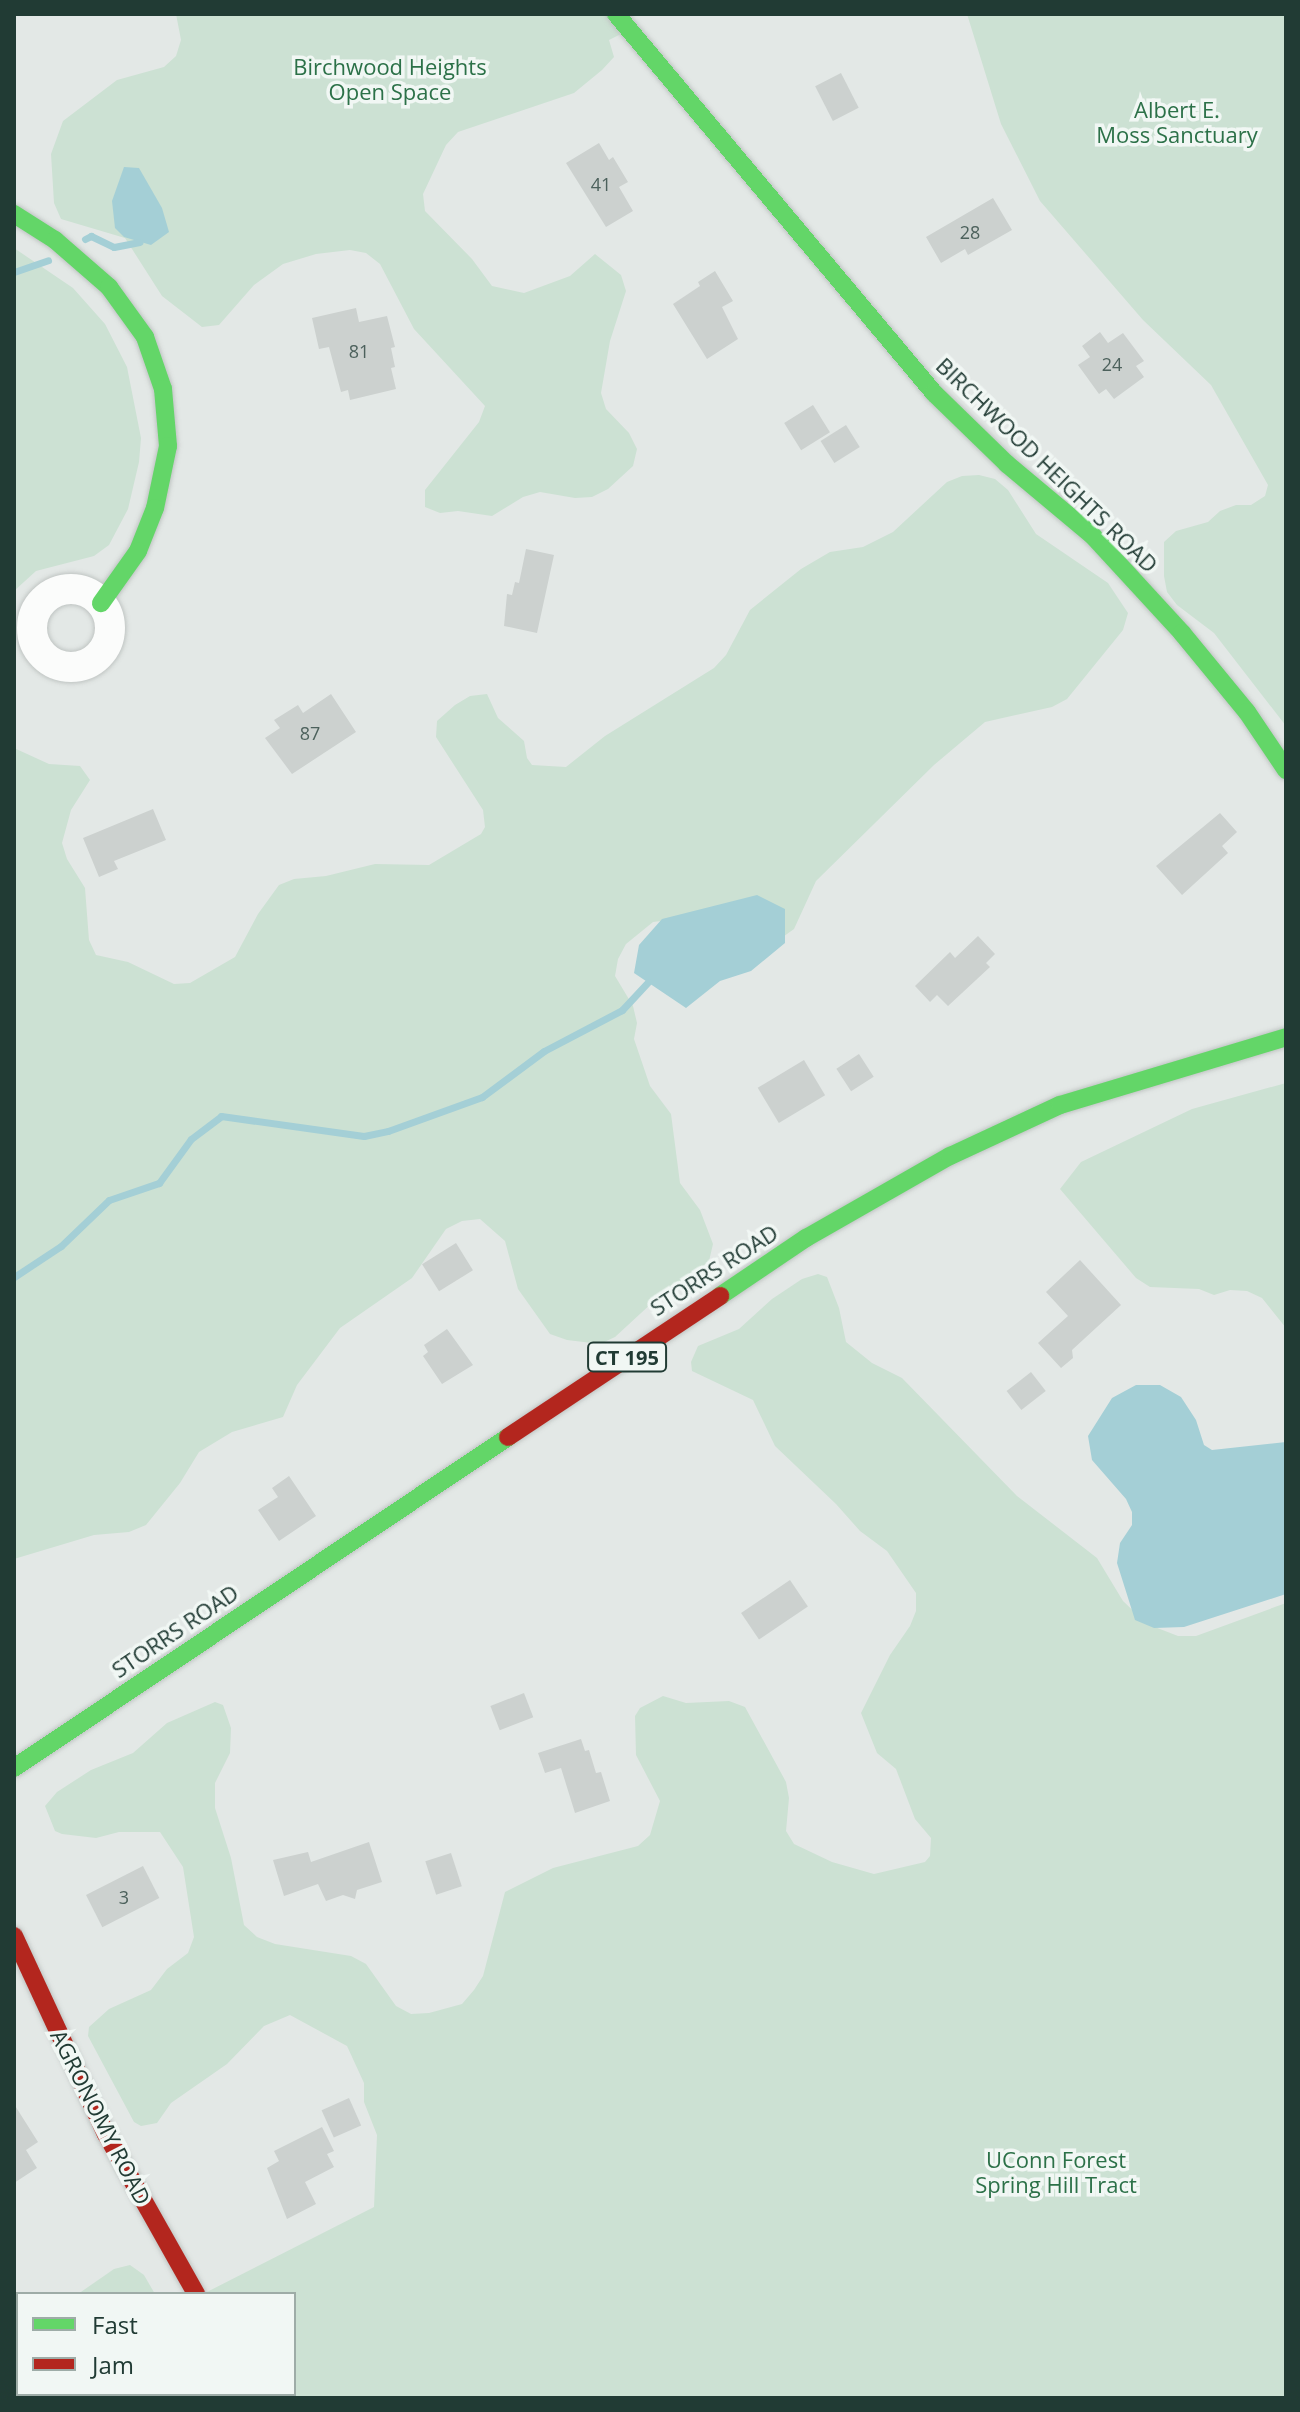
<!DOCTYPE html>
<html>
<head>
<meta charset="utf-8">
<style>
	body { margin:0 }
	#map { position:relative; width:1300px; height:2412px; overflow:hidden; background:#e3e8e6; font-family:"Open Sans",sans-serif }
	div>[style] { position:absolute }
	.green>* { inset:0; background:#cce1d3 }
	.water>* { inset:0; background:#a4cfd6 }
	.stream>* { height:7px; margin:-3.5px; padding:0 3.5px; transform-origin:3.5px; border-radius:3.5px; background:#a4cfd6 }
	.building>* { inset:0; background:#ccd1cf; transform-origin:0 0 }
	.roads { filter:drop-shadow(0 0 2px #c0c5c3) drop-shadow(0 0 2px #c0c5c3) }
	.street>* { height:30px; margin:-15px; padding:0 15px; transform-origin:15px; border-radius:15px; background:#fbfcfb }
	.street>.ring { margin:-15px; padding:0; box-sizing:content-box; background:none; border:30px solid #fbfcfb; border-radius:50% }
	.fast>* { height:18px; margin:-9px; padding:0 9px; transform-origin:9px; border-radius:9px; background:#63d668 }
	.jam>* { height:18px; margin:-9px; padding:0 9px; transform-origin:9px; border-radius:9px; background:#b3261e }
	span { translate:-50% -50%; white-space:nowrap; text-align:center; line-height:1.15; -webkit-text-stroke:7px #f1f7f4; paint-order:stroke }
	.number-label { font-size:18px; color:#4c615c }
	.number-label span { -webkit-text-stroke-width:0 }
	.shield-label span { padding:2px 6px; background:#f1f7f4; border:2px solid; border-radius:6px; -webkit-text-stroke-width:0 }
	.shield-label { font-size:20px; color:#213b34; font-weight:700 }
	.park-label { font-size:22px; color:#2c7148 }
	.street-label { font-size:22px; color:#213b34 }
	.frame { position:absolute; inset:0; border:16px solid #213b34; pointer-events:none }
	.legend { position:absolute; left:16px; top:2292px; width:280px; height:104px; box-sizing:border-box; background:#f1f7f4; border:2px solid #9eaca7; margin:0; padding:10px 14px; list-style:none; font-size:24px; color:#213b34 }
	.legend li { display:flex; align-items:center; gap:16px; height:40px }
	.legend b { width:40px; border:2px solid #9eaca7 }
</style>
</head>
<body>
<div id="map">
	<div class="green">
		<div style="clip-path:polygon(176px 14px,608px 14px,623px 33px,609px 40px,614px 57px,602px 70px,574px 93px,458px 132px,446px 145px,423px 194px,425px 211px,472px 259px,492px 286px,524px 293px,570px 276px,595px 254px,621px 275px,626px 291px,610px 341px,601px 393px,606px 409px,629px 433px,637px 449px,633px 466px,608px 489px,592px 497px,575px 498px,540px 492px,523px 497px,492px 516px,458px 511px,440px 513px,425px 507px,425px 490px,479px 422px,485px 406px,414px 329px,380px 264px,366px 253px,350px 250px,316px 254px,283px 264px,254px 285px,219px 325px,202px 327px,162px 296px,125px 238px,61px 219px,54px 203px,51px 154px,63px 121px,117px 80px,164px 67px,176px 56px,181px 40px)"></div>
		<div style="clip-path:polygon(967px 14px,1286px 14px,1286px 726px,1214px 633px,1177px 605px,1167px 592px,1164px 576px,1164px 542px,1176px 531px,1208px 522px,1220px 511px,1236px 505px,1251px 505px,1265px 496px,1268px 485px,1211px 385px,1143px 320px,1040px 201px,1001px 124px)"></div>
		<div style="clip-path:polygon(14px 248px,73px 288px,105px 324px,127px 367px,141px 438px,139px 462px,128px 509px,109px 545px,94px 556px,36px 571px,14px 591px)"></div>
		<div style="clip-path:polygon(979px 475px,995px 479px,1008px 490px,1036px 534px,1108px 583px,1128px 613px,1123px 630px,1067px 699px,1052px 707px,985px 722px,934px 765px,816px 881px,794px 929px,780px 939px,739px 911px,653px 922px,626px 944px,618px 959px,615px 976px,633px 1006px,637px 1023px,634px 1039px,650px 1086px,671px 1114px,680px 1183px,700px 1210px,713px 1244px,709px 1261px,683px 1283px,666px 1290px,615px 1337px,600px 1344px,567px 1340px,550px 1334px,518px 1289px,505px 1241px,480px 1219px,462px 1221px,446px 1229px,412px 1278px,340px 1328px,297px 1385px,283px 1417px,232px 1432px,199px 1452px,180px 1483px,146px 1525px,129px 1532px,94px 1535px,14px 1559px,14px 748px,49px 764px,80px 766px,90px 780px,71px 810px,62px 843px,67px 859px,85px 888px,89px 940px,96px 955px,128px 962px,174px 984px,190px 983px,235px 957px,258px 914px,279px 885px,294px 879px,326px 876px,375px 864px,429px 865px,481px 834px,485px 827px,483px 810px,436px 737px,437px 721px,455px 705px,470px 696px,487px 694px,498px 718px,524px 741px,527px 758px,532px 765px,566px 767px,605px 736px,714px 668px,726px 655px,750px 610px,801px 569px,830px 552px,863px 547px,893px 532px,947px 482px,962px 476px)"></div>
		<div style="clip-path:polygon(1286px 1083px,1286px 1328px,1262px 1298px,1247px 1291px,1230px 1290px,1214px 1295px,1199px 1289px,1150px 1287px,1136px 1278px,1060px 1189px,1081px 1162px,1192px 1109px)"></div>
		<div style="clip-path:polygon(818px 1274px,827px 1277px,839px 1308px,846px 1342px,872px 1363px,902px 1378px,1017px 1496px,1097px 1558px,1123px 1601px,1147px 1624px,1178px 1636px,1196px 1636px,1286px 1603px,1286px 2398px,14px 2398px,14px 2319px,18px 2318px,18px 2394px,294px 2394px,294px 2294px,203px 2294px,374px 2207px,377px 2135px,364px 2102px,364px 2083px,347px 2046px,290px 2015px,264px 2026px,227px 2064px,171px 2103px,157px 2123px,141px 2126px,134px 2122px,88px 2036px,89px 2027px,109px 2009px,151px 1990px,167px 1969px,188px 1953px,194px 1937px,183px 1867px,160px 1832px,119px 1832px,96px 1838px,62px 1834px,55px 1831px,45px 1806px,57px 1792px,91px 1770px,133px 1753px,167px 1723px,215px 1702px,223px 1705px,231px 1728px,230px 1753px,215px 1783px,215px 1808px,231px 1858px,244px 1925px,257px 1937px,275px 1944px,351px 1956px,366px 1964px,396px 2006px,411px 2014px,429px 2013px,462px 2004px,474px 1990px,483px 1976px,505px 1892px,553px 1868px,638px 1846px,650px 1835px,660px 1801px,636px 1755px,635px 1716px,640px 1708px,663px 1696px,686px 1703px,729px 1701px,745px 1707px,786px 1782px,789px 1798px,786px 1831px,794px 1844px,832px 1862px,874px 1874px,925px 1862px,930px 1856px,931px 1838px,915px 1819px,896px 1769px,877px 1753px,861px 1713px,890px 1655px,910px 1626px,916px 1611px,916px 1593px,887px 1551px,860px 1531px,836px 1504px,775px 1446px,753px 1400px,692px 1371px,691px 1362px,698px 1346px,739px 1329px,772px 1299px,802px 1279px)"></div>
		<div style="clip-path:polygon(130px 2265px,144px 2275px,155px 2294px,78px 2294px,114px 2269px)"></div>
	</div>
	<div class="water">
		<div style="clip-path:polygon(124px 167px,139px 168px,162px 208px,169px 232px,151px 245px,124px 237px,115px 228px,112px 201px)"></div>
		<div style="clip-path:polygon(757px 895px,785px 909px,785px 943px,751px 971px,720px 981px,686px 1008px,634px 973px,639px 945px,662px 919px)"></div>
		<div style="clip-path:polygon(1136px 1385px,1160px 1385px,1181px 1397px,1196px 1420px,1204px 1445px,1212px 1450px,1286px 1442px,1286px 1594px,1184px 1627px,1154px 1628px,1135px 1620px,1117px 1563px,1120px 1543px,1132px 1525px,1132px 1512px,1126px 1499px,1092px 1460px,1088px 1436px,1112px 1398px)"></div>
	</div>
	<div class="stream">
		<div style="left:85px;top:239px;width:7px;rotate:-27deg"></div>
		<div style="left:91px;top:236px;width:25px;rotate:26deg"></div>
		<div style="left:114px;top:247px;width:26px;rotate:-11deg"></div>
		<div style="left:14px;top:272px;width:36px;rotate:-19deg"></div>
		<div style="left:14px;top:1277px;width:56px;rotate:-33.4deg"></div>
		<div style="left:61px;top:1246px;width:66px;rotate:-43.8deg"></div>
		<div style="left:109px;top:1200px;width:53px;rotate:-18.8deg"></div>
		<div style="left:159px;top:1183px;width:54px;rotate:-54deg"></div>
		<div style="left:191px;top:1139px;width:38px;rotate:-37deg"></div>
		<div style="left:221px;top:1116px;width:144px;rotate:8deg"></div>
		<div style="left:364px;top:1136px;width:25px;rotate:-12deg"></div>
		<div style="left:388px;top:1131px;width:100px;rotate:-19.9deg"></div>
		<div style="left:482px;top:1097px;width:77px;rotate:-36.6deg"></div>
		<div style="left:544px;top:1051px;width:88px;rotate:-27.7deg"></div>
		<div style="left:622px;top:1010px;width:38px;rotate:-47deg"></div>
	</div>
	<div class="building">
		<div style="left:841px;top:73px;width:39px;height:29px;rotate:63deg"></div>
		<div style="clip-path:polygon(599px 143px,609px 160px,613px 157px,628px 182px,619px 187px,633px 211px,606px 227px,566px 163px)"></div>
		<div style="clip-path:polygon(993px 198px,1012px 230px,968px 255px,965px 249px,941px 263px,926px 237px)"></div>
		<div style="clip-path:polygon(715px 271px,733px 301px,722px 307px,738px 339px,707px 359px,673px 304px,700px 286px,698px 282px)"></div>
		<div style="clip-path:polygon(356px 308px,359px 322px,387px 316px,395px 347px,391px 348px,395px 367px,391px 368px,396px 389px,350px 400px,348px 390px,341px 392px,329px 347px,319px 349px,312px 318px)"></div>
		<div style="clip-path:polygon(1100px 332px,1108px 343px,1123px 333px,1144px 361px,1136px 366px,1144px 377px,1114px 399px,1106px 389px,1099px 394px,1078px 365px,1090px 357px,1082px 346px)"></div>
		<div style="left:813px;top:405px;width:32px;height:34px;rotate:58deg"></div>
		<div style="left:846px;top:425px;width:26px;height:30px;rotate:58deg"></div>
		<div style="clip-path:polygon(526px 549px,554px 555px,537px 633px,504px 626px,507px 594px,512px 595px,515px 582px,519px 583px)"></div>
		<div style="clip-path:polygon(331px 694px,356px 732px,292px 774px,265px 738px,280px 728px,274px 720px,298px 705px,303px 713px)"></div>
		<div style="clip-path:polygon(153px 809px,166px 840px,114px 861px,118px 869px,99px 877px,83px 838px)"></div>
		<div style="clip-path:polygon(1220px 813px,1237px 832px,1222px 846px,1228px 853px,1182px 895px,1156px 866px)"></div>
		<div style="clip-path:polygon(978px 936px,995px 954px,986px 963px,990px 967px,948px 1006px,937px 995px,930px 1002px,915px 986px,950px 952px,955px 958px)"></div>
		<div style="left:859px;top:1054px;width:27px;height:27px;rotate:57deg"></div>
		<div style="left:804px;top:1060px;width:41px;height:54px;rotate:59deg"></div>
		<div style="left:456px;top:1243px;width:32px;height:40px;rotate:58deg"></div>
		<div style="clip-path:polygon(1080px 1260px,1121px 1305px,1072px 1350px,1073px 1358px,1061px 1368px,1038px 1343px,1068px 1316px,1046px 1292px)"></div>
		<div style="clip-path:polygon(447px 1329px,473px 1365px,442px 1384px,423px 1356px,428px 1352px,424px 1345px)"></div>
		<div style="left:1031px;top:1372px;width:24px;height:31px;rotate:52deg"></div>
		<div style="clip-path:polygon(289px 1476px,316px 1516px,279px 1541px,258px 1510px,278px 1497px,272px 1488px)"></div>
		<div style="left:790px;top:1580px;width:32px;height:59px;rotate:56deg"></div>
		<div style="left:524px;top:1693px;width:26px;height:36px;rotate:69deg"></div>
		<div style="clip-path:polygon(581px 1739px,585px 1751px,589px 1750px,596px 1773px,601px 1772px,610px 1801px,575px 1813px,561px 1768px,545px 1773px,538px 1753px)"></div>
		<div style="clip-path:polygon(369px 1842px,382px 1882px,357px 1890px,355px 1899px,343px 1895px,326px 1901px,318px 1884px,284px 1896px,273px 1860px,308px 1852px,311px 1862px)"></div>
		<div style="left:451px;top:1853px;width:35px;height:27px;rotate:72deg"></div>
		<div style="left:143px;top:1866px;width:36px;height:64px;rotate:63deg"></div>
		<div style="left:349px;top:2098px;width:30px;height:30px;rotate:66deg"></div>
		<div style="clip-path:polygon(14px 2104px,38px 2142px,26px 2150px,37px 2168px,14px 2183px)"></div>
		<div style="clip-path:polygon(322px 2127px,334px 2151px,327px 2154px,334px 2167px,305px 2182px,316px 2204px,287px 2219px,267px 2168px,279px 2161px,274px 2151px)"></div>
	</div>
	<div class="roads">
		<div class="street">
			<div class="ring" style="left:32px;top:589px;width:48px;height:48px"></div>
			<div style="left:266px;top:2394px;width:5px;rotate:53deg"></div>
		</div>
		<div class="fast">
			<div style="left:616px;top:14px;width:495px;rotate:50deg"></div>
			<div style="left:934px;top:393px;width:102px;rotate:44.2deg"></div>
			<div style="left:1007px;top:464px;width:111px;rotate:39.9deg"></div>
			<div style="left:1092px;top:535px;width:133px;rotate:47.4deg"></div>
			<div style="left:1182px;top:633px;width:102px;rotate:50.6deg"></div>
			<div style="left:1247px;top:712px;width:70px;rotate:56.1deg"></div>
			<div style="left:14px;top:214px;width:49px;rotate:32.4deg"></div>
			<div style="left:55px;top:240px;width:72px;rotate:41deg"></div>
			<div style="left:109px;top:287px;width:62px;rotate:54.2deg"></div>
			<div style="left:145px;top:337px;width:55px;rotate:70.9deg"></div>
			<div style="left:163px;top:389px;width:57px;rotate:85deg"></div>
			<div style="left:168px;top:446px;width:63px;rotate:101.8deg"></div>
			<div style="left:155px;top:508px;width:46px;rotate:111.6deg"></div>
			<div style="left:138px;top:551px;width:64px;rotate:125.4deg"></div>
			<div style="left:720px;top:1296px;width:104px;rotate:-34deg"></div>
			<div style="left:806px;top:1238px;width:166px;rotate:-29.7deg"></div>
			<div style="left:950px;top:1156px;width:121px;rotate:-24.9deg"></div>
			<div style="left:1060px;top:1105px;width:236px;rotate:-16.7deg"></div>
			<div style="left:14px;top:1768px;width:595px;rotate:-33.82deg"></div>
		</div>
		<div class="jam">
			<div style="left:508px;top:1437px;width:255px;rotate:-33.6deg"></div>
			<div style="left:14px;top:1936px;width:218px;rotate:65.1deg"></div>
			<div style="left:106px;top:2134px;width:184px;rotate:60.6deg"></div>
		</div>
	</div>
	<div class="number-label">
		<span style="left:601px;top:184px">41</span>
		<span style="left:970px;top:232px">28</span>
		<span style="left:359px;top:351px">81</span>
		<span style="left:1112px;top:364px">24</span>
		<span style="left:310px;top:733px">87</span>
		<span style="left:124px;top:1897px">3</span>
	</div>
	<div class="shield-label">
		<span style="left:627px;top:1357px">CT 195</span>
	</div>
	<div class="park-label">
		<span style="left:390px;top:79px">Birchwood Heights<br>Open Space</span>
		<span style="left:1177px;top:122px">Albert E.<br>Moss Sanctuary</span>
		<span style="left:1056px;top:2172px">UConn Forest<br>Spring Hill Tract</span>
	</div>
	<div class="street-label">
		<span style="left:1047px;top:465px;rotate:44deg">BIRCHWOOD HEIGHTS ROAD</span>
		<span style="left:714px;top:1270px;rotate:-33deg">STORRS ROAD</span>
		<span style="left:175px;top:1631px;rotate:-34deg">STORRS ROAD</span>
		<span style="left:101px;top:2117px;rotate:63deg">AGRONOMY ROAD</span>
	</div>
	<div class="frame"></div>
	<ul class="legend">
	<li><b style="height:10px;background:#63d668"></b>Fast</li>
	<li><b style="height:10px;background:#b3261e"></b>Jam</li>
	</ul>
</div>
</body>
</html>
